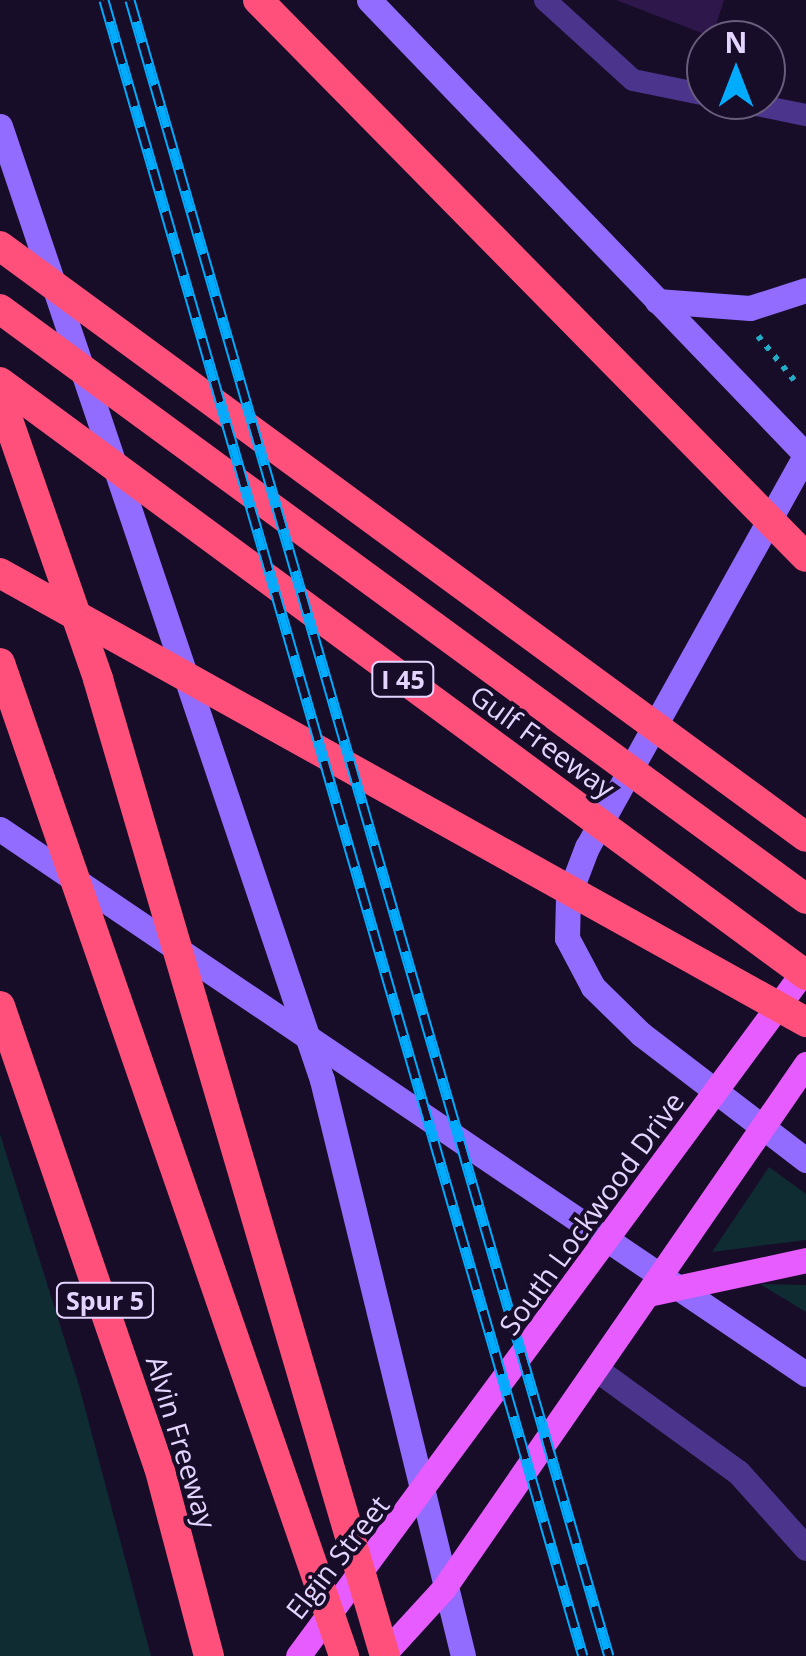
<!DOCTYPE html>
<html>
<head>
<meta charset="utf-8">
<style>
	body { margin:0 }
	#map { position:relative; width:806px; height:1656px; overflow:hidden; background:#180d28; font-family:"Open Sans",sans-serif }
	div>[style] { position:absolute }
	.green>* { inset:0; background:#0f2c33 }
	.building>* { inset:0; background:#2e174b }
	.path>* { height:6px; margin-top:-3px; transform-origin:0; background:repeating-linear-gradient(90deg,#23aac5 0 5px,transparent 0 13px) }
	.lane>* { height:22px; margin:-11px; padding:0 11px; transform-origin:11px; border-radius:11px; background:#4b348c }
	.street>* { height:25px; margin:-12.5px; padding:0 12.5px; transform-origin:12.5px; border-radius:12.5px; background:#4b348c }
	.secondary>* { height:25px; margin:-12.5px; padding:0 12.5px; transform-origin:12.5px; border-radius:12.5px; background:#916cff }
	.primary>* { height:25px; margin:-12.5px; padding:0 12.5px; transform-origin:12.5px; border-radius:12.5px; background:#e75cff }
	.highway>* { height:30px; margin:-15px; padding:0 15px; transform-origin:15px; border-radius:15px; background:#ff507c }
	.rail>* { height:11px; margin-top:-5.5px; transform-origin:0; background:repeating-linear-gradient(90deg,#180d28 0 22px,#01acff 0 44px); box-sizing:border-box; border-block:2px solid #01acff }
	span { translate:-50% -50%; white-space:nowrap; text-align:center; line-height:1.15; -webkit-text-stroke:8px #180d28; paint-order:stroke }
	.shield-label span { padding:2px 8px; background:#180d28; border:2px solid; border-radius:8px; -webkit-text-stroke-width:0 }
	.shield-label { font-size:25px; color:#e3d5ff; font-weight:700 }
	.street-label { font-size:28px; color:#e3d5ff }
	.north { position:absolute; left:686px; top:20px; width:100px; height:100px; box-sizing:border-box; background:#180d28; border:2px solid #695d7e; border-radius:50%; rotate:0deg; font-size:28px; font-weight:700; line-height:40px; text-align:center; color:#e3d5ff }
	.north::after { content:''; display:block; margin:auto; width:35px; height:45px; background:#01acff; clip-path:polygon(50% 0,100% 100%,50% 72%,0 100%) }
</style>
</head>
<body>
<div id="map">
	<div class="green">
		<div style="clip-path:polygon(0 1134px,78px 1382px,151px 1656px,0 1656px)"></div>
		<div style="clip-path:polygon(769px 1167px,806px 1194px,806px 1240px,712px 1252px)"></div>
		<div style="clip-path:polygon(760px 1284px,806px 1285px,806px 1312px)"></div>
	</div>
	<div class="building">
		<div style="clip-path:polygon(616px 0,724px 0,712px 37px)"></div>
	</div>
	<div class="path">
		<div style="left:758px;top:336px;width:57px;rotate:50.7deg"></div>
	</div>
	<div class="lane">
		<div style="left:545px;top:0;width:119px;rotate:42.3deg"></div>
		<div style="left:633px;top:80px;width:75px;rotate:11.6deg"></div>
		<div style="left:732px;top:100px;width:76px;rotate:11.5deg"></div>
	</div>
	<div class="street">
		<div style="left:596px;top:1369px;width:175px;rotate:36deg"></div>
		<div style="left:738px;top:1472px;width:102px;rotate:48.2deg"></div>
	</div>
	<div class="secondary">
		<div style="left:369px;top:0;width:631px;rotate:46.16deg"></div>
		<div style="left:0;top:126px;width:1007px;rotate:71.35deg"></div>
		<div style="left:322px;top:1080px;width:593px;rotate:76.24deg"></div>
		<div style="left:657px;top:301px;width:93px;rotate:4.3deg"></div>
		<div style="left:750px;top:308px;width:59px;rotate:-17.8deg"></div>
		<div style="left:806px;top:454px;width:450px;rotate:119.1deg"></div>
		<div style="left:587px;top:847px;width:53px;rotate:110.8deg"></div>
		<div style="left:568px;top:897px;width:41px;rotate:91.4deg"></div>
		<div style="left:567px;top:938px;width:55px;rotate:62deg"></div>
		<div style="left:593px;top:987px;width:67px;rotate:44.4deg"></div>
		<div style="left:641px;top:1034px;width:208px;rotate:37.4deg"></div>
		<div style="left:0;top:829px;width:973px;rotate:34.07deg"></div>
	</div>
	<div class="primary">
		<div style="left:648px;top:1294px;width:162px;rotate:-12.1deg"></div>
		<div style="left:298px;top:1656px;width:855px;rotate:-53.56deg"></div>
		<div style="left:382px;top:1656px;width:92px;rotate:-47.6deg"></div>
		<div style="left:444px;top:1588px;width:637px;rotate:-55.36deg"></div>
	</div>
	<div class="highway">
		<div style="left:258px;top:0;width:781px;rotate:45.47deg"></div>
		<div style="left:0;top:246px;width:999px;rotate:36.25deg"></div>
		<div style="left:0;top:309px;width:999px;rotate:36.2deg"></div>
		<div style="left:0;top:382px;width:1001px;rotate:36.34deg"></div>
		<div style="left:0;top:397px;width:299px;rotate:70.8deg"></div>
		<div style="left:98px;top:679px;width:1018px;rotate:73.63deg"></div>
		<div style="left:0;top:573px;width:923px;rotate:29.12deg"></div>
		<div style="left:0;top:663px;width:1051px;rotate:70.89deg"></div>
		<div style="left:0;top:1006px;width:488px;rotate:71deg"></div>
		<div style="left:159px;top:1467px;width:196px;rotate:75.2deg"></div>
	</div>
	<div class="rail">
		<div style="left:104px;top:0;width:1724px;rotate:73.87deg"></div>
		<div style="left:130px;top:0;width:1724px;rotate:73.87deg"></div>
	</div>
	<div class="shield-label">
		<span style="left:403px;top:679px">I 45</span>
		<span style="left:105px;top:1300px">Spur 5</span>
	</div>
	<div class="street-label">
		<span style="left:543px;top:741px;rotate:36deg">Gulf Freeway</span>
		<span style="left:591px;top:1213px;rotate:-54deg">South Lockwood Drive</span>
		<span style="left:182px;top:1442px;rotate:73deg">Alvin Freeway</span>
		<span style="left:337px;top:1557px;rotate:-52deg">Elgin Street</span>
	</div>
	<div class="north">N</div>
</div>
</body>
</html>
